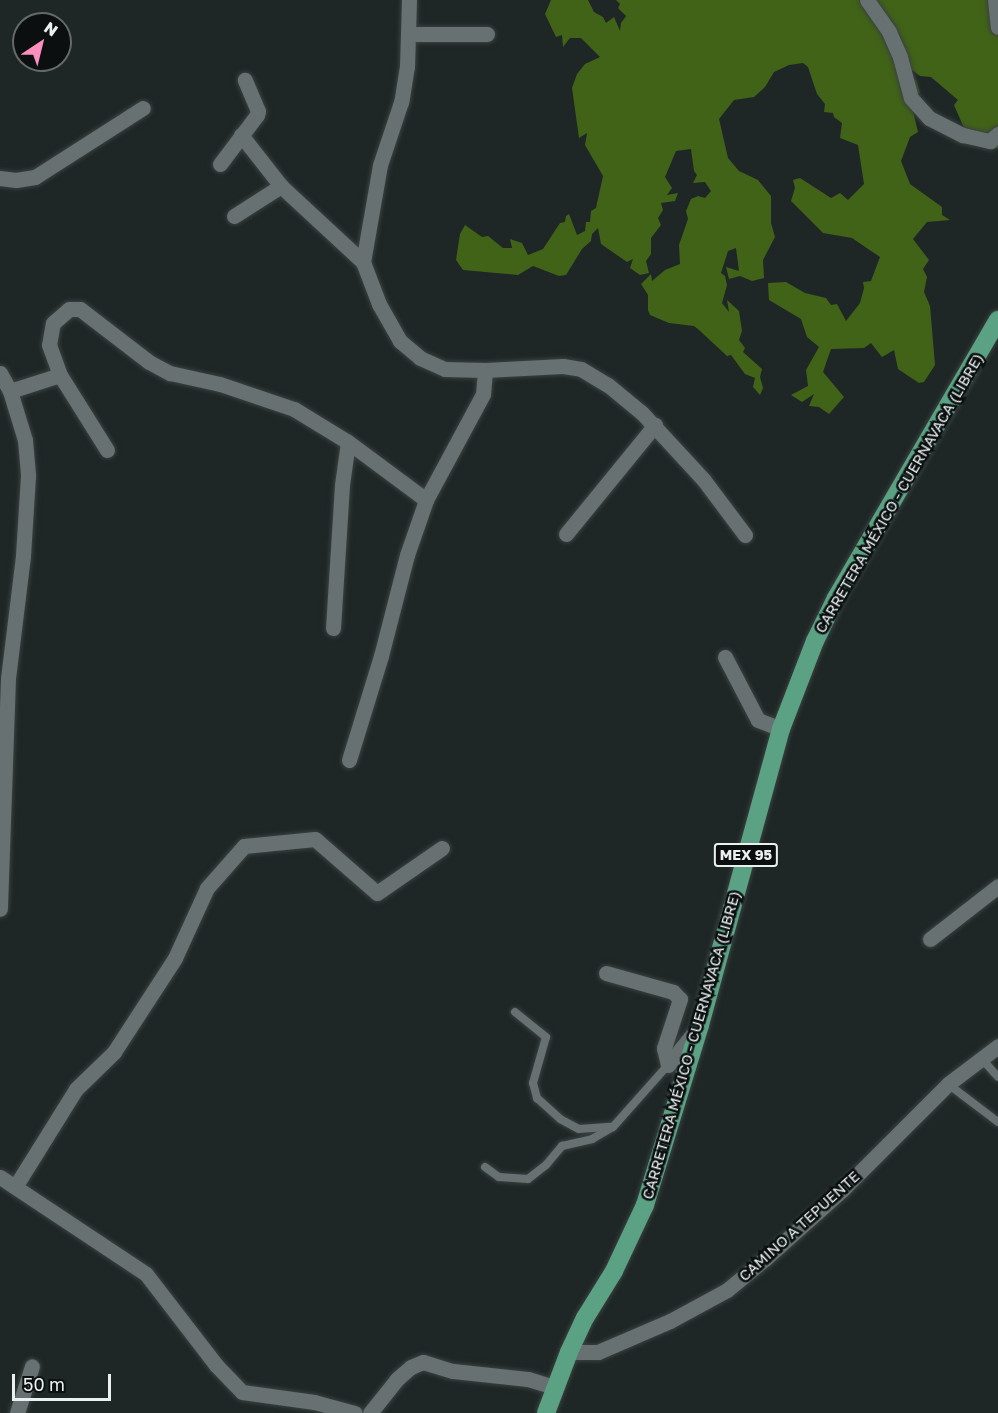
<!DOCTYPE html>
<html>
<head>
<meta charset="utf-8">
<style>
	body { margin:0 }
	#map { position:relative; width:998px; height:1413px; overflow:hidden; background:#1e2726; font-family:"Golos Text",sans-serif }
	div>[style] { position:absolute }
	.forest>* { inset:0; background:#416317 }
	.roads { filter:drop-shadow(0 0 2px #3a4140) drop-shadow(0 0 2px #3a4140) }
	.lane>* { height:8px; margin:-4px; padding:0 4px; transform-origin:4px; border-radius:4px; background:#677171 }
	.street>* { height:15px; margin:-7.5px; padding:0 7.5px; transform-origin:7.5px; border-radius:7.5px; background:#677171 }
	.primary>* { height:18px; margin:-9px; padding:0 9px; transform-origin:9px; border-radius:9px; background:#5ba285 }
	span { translate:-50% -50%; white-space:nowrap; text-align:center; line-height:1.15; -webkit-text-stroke:5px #0b0f0f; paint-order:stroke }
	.shield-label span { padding:2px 4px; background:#0b0f0f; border:2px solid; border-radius:4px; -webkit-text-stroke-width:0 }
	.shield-label { font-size:14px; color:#eaf0f0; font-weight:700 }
	.street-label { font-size:15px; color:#eaf0f0 }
	.north { position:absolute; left:12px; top:12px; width:60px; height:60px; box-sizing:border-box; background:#0b0f0f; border:2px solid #646969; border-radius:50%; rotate:35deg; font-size:16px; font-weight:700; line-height:24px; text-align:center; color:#eaf0f0 }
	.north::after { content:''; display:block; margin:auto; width:21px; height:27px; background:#fd8ebe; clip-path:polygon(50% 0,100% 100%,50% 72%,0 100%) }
	.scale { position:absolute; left:12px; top:1374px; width:99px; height:27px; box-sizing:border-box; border:3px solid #eaf0f0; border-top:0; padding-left:8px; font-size:18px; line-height:21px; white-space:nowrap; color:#eaf0f0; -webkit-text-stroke:4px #0b0f0f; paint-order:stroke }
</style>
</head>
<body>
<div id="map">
	<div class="forest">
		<div style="clip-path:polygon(551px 0,588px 0,594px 12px,603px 17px,606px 23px,614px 17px,620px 31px,621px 23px,626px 16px,618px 8px,620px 4px,616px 0,998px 0,998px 149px,964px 128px,954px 105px,958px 100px,931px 77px,920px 76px,911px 69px,907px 74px,916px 80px,920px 93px,915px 94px,913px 111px,918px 132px,910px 137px,901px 161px,910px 184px,942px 207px,942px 215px,950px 220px,927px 222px,913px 239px,929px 260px,923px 269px,927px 277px,924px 292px,930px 306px,935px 365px,924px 382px,919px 383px,898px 369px,894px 350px,882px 357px,871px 343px,864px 348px,831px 349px,823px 372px,844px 397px,829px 414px,819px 407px,809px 406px,814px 394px,802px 402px,791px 395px,808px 386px,806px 370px,819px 347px,807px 337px,801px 319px,769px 300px,768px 283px,786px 282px,805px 293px,826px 298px,831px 305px,837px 304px,846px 321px,860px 303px,864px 288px,863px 282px,871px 281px,880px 257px,852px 238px,823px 233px,791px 201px,795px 188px,793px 180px,800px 178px,831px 198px,840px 193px,848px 200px,864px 184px,858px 145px,840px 138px,842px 123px,834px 117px,833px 113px,824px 112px,825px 104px,817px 94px,808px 67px,803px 63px,789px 65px,774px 72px,765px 87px,754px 97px,734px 100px,719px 119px,728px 158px,739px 171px,758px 180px,771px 196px,771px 223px,775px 237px,763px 260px,764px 278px,752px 281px,740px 276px,729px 279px,726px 267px,739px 271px,736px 248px,728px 251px,721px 273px,725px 276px,727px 285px,722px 303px,729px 312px,727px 300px,739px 311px,742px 331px,739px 340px,745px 348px,743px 352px,762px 369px,760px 377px,763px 388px,760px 395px,753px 387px,755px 378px,745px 374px,731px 355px,727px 356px,699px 330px,694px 326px,669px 323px,650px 315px,648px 310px,648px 295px,641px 284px,651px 274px,652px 281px,665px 270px,680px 264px,679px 245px,688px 219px,686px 211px,691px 199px,698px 196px,705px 198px,711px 191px,705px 182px,693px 183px,697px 175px,694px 171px,691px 149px,676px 151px,665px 177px,672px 188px,667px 195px,678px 193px,675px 201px,661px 203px,663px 210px,658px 218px,661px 225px,651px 238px,651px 254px,646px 261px,649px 273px,640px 275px,630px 268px,633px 259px,627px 262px,601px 244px,598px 228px,592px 234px,591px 241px,582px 249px,566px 275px,559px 276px,533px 266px,518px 275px,463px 270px,456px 260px,460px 234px,465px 225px,482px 237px,488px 236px,503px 248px,512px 248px,510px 239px,522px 243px,528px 255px,543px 249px,560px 223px,565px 222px,566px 216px,569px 214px,577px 235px,585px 231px,586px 222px,590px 222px,591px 211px,596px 208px,603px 176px,585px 145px,587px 133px,579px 138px,572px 88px,577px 74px,585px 64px,600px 57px,581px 38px,570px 38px,563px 47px,562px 35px,556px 37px,545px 14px)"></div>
	</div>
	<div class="roads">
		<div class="lane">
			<div style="left:515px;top:1012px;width:40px;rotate:39deg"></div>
			<div style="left:546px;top:1037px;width:48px;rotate:105.8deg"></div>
			<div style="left:533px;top:1083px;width:16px;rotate:75deg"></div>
			<div style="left:537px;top:1098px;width:31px;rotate:42deg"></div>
			<div style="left:560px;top:1119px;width:21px;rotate:28deg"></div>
			<div style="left:579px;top:1129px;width:32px;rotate:-4deg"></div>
			<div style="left:981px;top:1058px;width:25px;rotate:48deg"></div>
			<div style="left:948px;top:1084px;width:63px;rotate:37.2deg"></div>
			<div style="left:485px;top:1167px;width:17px;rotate:36deg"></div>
			<div style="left:499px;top:1177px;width:29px;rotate:4deg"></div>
			<div style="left:528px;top:1179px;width:23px;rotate:-38deg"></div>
			<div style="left:546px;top:1165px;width:25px;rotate:-50deg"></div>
			<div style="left:562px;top:1146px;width:31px;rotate:-13deg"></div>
			<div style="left:592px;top:1139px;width:24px;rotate:-30deg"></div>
			<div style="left:613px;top:1127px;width:83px;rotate:-48.4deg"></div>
		</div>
		<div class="street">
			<div style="left:409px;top:0;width:66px;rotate:91.7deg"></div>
			<div style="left:407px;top:66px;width:36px;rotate:99deg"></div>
			<div style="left:401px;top:102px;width:66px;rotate:108.4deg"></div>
			<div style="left:380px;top:165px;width:98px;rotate:99.9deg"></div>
			<div style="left:363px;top:262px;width:45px;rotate:69.1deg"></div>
			<div style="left:379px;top:304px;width:43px;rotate:60.4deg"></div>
			<div style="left:400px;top:341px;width:26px;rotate:40deg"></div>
			<div style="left:420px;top:358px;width:27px;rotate:24deg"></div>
			<div style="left:445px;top:369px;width:40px;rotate:1.4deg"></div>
			<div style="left:485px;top:370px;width:78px;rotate:-2.9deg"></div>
			<div style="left:563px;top:366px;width:18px;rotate:9deg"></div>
			<div style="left:581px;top:369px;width:31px;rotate:31deg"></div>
			<div style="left:608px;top:385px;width:44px;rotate:39.5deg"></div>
			<div style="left:642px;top:413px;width:90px;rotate:47.3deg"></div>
			<div style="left:703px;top:479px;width:70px;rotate:53.1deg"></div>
			<div style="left:867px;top:0;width:39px;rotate:55deg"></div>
			<div style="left:889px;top:32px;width:27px;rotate:66deg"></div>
			<div style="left:900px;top:57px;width:42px;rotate:75deg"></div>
			<div style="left:911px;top:98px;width:27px;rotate:48deg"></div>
			<div style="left:929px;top:118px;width:38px;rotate:27deg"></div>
			<div style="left:963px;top:135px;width:28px;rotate:13deg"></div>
			<div style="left:990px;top:141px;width:11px;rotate:-41deg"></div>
			<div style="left:995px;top:0;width:27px;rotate:84deg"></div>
			<div style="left:408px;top:34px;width:79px"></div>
			<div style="left:241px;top:135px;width:65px;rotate:51.9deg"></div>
			<div style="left:220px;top:164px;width:61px;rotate:-52.9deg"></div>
			<div style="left:257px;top:115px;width:4px;rotate:-76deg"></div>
			<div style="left:258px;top:111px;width:34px;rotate:-113deg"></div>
			<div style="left:0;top:178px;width:16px;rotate:7deg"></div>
			<div style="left:16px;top:180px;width:19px;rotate:-9deg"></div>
			<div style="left:35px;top:177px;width:128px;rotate:-32.6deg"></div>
			<div style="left:234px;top:216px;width:56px;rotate:-32.6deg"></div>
			<div style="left:281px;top:186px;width:112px;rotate:42.8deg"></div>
			<div style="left:0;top:373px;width:21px;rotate:61deg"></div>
			<div style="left:10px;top:391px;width:51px;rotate:73deg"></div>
			<div style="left:25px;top:440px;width:36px;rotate:85deg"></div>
			<div style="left:28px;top:476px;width:80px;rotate:93.6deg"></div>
			<div style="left:23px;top:556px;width:123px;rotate:97deg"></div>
			<div style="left:8px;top:678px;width:231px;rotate:92deg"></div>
			<div style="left:10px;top:391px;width:52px;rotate:-17.7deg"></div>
			<div style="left:107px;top:450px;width:89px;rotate:-122.1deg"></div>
			<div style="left:60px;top:375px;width:32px;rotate:-110deg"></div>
			<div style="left:49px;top:345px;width:22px;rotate:-80deg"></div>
			<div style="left:53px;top:323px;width:21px;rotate:-41deg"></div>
			<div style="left:69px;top:309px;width:11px"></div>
			<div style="left:80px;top:309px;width:87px;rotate:37.5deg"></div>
			<div style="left:149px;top:362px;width:24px;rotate:28deg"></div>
			<div style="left:170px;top:373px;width:51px;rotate:12.4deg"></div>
			<div style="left:220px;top:384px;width:78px;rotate:18.7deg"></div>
			<div style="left:294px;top:409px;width:63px;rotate:31.4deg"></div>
			<div style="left:348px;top:442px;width:97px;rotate:36.6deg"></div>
			<div style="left:566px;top:534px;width:141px;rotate:-50.8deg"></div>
			<div style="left:333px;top:628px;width:143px;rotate:-86.4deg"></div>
			<div style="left:342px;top:485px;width:43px;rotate:-82.1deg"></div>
			<div style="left:725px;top:657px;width:71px;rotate:62.4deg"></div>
			<div style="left:758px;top:720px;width:25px;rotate:21deg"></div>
			<div style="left:349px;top:760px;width:109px;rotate:-72.9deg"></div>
			<div style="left:381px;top:656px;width:104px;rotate:-75.6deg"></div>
			<div style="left:407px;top:555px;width:58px;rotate:-70.9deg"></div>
			<div style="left:426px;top:500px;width:120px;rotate:-61.7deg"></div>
			<div style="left:483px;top:394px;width:24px;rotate:-85deg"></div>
			<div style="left:930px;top:939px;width:86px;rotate:-37.9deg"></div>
			<div style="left:606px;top:973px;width:70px;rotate:15.8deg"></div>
			<div style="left:673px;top:992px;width:10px;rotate:45deg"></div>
			<div style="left:680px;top:999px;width:52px;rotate:108.1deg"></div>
			<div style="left:664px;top:1048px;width:17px;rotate:77deg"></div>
			<div style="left:668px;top:1065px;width:45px;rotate:-51.3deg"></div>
			<div style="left:0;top:1177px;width:175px;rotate:33.6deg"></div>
			<div style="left:146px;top:1274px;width:115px;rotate:52.4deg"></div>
			<div style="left:216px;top:1365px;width:37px;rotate:46deg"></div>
			<div style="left:242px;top:1392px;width:73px;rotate:7.9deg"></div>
			<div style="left:314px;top:1402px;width:42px;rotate:15deg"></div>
			<div style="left:15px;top:1187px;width:115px;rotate:-58.1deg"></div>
			<div style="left:76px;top:1089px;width:53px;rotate:-44.2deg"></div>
			<div style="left:114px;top:1052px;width:112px;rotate:-57deg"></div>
			<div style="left:175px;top:958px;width:77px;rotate:-65.4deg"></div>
			<div style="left:207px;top:888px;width:56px;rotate:-48.6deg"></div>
			<div style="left:244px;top:846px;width:71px;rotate:-5.6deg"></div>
			<div style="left:315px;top:839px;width:82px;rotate:41.1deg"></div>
			<div style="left:377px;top:893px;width:79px;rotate:-34.7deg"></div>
			<div style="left:569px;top:1352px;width:29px"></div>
			<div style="left:598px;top:1352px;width:78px;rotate:-23.3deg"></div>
			<div style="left:670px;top:1321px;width:65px;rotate:-28.5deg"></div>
			<div style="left:727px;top:1290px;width:50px;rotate:-39.4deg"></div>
			<div style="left:766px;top:1258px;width:102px;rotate:-41.8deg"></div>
			<div style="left:842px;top:1190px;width:150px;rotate:-45deg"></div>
			<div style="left:948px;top:1084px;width:63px;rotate:-37.2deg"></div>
			<div style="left:17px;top:1413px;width:49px;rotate:-72.3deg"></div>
			<div style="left:370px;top:1413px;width:43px;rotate:-51.5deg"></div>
			<div style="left:397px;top:1379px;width:18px;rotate:-41deg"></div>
			<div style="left:411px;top:1367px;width:13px;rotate:-23deg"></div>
			<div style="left:423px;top:1362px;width:31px;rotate:17deg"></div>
			<div style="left:453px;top:1371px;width:75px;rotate:6.1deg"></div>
			<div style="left:528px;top:1379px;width:27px;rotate:17deg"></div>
		</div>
		<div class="primary">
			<div style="left:546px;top:1413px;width:65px;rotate:-69.3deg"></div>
			<div style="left:569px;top:1352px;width:38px;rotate:-65deg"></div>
			<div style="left:585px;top:1318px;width:55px;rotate:-58.3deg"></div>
			<div style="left:614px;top:1271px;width:73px;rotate:-64.8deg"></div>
			<div style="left:645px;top:1205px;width:188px;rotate:-73deg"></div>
			<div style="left:700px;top:1025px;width:307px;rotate:-74.7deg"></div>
			<div style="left:781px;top:729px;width:94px;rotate:-68.9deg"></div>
			<div style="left:815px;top:641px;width:48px;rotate:-64deg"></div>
			<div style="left:836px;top:598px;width:322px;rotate:-59.8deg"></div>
		</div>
	</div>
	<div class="shield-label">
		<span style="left:746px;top:855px">MEX 95</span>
	</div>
	<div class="street-label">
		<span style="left:899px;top:493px;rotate:-60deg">CARRETERA MÉXICO - CUERNAVACA (LIBRE)</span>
		<span style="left:691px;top:1045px;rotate:-74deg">CARRETERA MÉXICO - CUERNAVACA (LIBRE)</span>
		<span style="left:799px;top:1226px;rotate:-42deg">CAMINO A TEPUENTE</span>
	</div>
	<div class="north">N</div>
	<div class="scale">50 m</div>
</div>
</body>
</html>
